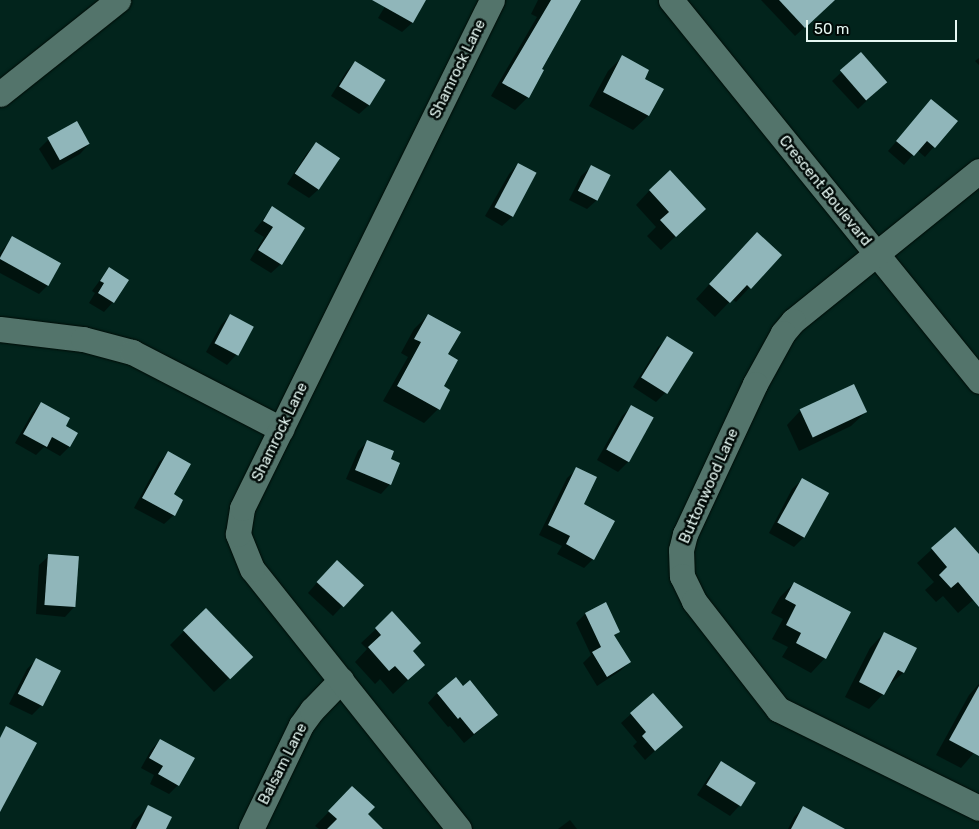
<!DOCTYPE html>
<html>
<head>
<meta charset="utf-8">
<style>
	body { margin:0 }
	#map { position:relative; width:979px; height:829px; overflow:hidden; background:#02241c; font-family:Rubik,sans-serif }
	div>[style] { position:absolute }
	.shadow>* { inset:0; background:#0007 }
	.building>* { inset:0; background:#90b6ba; transform-origin:0 0 }
	.roads { filter:drop-shadow(0 0 1px #000c07) drop-shadow(0 0 1px #000c07) }
	.street>* { height:25px; margin:-12.5px; padding:0 12.5px; transform-origin:12.5px; border-radius:12.5px; background:#53746b }
	span { translate:-50% -50%; white-space:nowrap; text-align:center; line-height:1.15; -webkit-text-stroke:5px #010a07; paint-order:stroke }
	.street-label { font-size:15px; color:#e5f7f2 }
	.scale { position:absolute; left:806px; top:20px; width:151px; height:22px; box-sizing:border-box; border:2px solid #e5f7f2; border-top:0; padding-left:6px; font-size:15px; line-height:18px; white-space:nowrap; color:#e5f7f2; -webkit-text-stroke:4px #010a07; paint-order:stroke }
</style>
</head>
<body>
<div id="map">
	<div class="shadow">
		<div style="clip-path:polygon(389px 0,425px 0,412px 23px,402px 32px,378px 18px)"></div>
		<div style="clip-path:polygon(538px 0,580px 0,540px 69px,528px 97px,515px 110px,491px 96px,537px 17px,531px 14px)"></div>
		<div style="clip-path:polygon(761px 0,822px 0,818px 15px,795px 36px)"></div>
		<div style="clip-path:polygon(861px 54px,876px 92px,858px 109px,832px 81px)"></div>
		<div style="clip-path:polygon(622px 57px,643px 79px,662px 89px,648px 116px,633px 130px,589px 106px,608px 71px)"></div>
		<div style="clip-path:polygon(979px 58px,979px 65px,975px 61px)"></div>
		<div style="clip-path:polygon(355px 62px,369px 105px,359px 114px,331px 96px,346px 72px)"></div>
		<div style="clip-path:polygon(931px 101px,956px 121px,925px 157px,917px 150px,904px 165px,888px 151px)"></div>
		<div style="clip-path:polygon(48px 140px,89px 144px,80px 154px,52px 170px,39px 149px)"></div>
		<div style="clip-path:polygon(316px 144px,319px 189px,309px 198px,287px 184px,307px 153px)"></div>
		<div style="clip-path:polygon(518px 164px,535px 174px,512px 217px,502px 226px,485px 216px,509px 174px)"></div>
		<div style="clip-path:polygon(591px 167px,597px 200px,587px 209px,569px 200px,581px 176px)"></div>
		<div style="clip-path:polygon(650px 190px,690px 223px,661px 250px,647px 236px,656px 227px,636px 205px)"></div>
		<div style="clip-path:polygon(272px 208px,281px 264px,271px 273px,250px 260px,264px 237px,254px 231px)"></div>
		<div style="clip-path:polygon(12px 238px,48px 285px,39px 294px,0 273px,0 253px)"></div>
		<div style="clip-path:polygon(743px 247px,780px 255px,736px 302px,732px 299px,715px 317px,696px 299px)"></div>
		<div style="clip-path:polygon(109px 268px,113px 302px,104px 312px,89px 303px,95px 293px,92px 291px)"></div>
		<div style="clip-path:polygon(230px 315px,236px 355px,227px 365px,206px 352px,221px 325px)"></div>
		<div style="clip-path:polygon(428px 315px,447px 355px,438px 409px,424px 423px,383px 401px,408px 357px,401px 353px,414px 329px)"></div>
		<div style="clip-path:polygon(668px 338px,666px 392px,656px 402px,633px 387px,658px 347px)"></div>
		<div style="clip-path:polygon(41px 403px,64px 426px,77px 433px,69px 447px,60px 456px,44px 447px,36px 455px,15px 443px,32px 413px)"></div>
		<div style="clip-path:polygon(631px 407px,652px 418px,628px 462px,618px 472px,597px 460px,622px 416px)"></div>
		<div style="clip-path:polygon(801px 410px,866px 412px,851px 426px,799px 451px,787px 425px)"></div>
		<div style="clip-path:polygon(368px 441px,389px 460px,390px 484px,381px 494px,346px 479px,358px 451px)"></div>
		<div style="clip-path:polygon(168px 453px,174px 515px,164px 524px,134px 508px,159px 462px)"></div>
		<div style="clip-path:polygon(577px 469px,593px 559px,584px 568px,557px 554px,562px 546px,539px 535px,567px 478px)"></div>
		<div style="clip-path:polygon(802px 480px,827px 494px,804px 537px,794px 547px,769px 533px,792px 489px)"></div>
		<div style="clip-path:polygon(954px 529px,979px 556px,979px 595px,958px 613px,943px 596px,936px 602px,925px 590px,934px 582px,917px 563px)"></div>
		<div style="clip-path:polygon(49px 556px,74px 607px,65px 617px,36px 614px,39px 565px)"></div>
		<div style="clip-path:polygon(327px 571px,362px 585px,333px 616px,308px 593px)"></div>
		<div style="clip-path:polygon(794px 583px,825px 658px,811px 673px,782px 657px,788px 647px,772px 639px,783px 619px,771px 613px,780px 597px)"></div>
		<div style="clip-path:polygon(585px 614px,619px 632px,614px 636px,630px 662px,620px 671px,597px 686px,583px 663px,591px 655px,576px 623px)"></div>
		<div style="clip-path:polygon(376px 629px,411px 651px,409px 679px,393px 694px,380px 679px,375px 684px,355px 662px,367px 649px,361px 643px)"></div>
		<div style="clip-path:polygon(184px 631px,237px 671px,214px 692px,170px 645px)"></div>
		<div style="clip-path:polygon(884px 633px,915px 649px,903px 673px,888px 686px,883px 694px,869px 709px,845px 697px,870px 648px)"></div>
		<div style="clip-path:polygon(36px 660px,41px 706px,32px 715px,9px 704px,27px 669px)"></div>
		<div style="clip-path:polygon(979px 684px,979px 747px,961px 768px,936px 755px,969px 695px)"></div>
		<div style="clip-path:polygon(463px 688px,487px 724px,464px 743px,450px 726px,448px 727px,428px 703px,437px 693px)"></div>
		<div style="clip-path:polygon(653px 694px,681px 727px,645px 760px,633px 746px,637px 742px,621px 723px)"></div>
		<div style="clip-path:polygon(160px 740px,178px 785px,169px 794px,150px 784px,154px 775px,141px 768px,151px 750px)"></div>
		<div style="clip-path:polygon(721px 762px,739px 806px,730px 816px,697px 795px,712px 772px)"></div>
		<div style="clip-path:polygon(352px 788px,366px 814px,381px 829px,319px 829px,315px 826px)"></div>
		<div style="clip-path:polygon(149px 806px,165px 829px,130px 829px,134px 821px)"></div>
		<div style="clip-path:polygon(803px 808px,837px 829px,788px 829px,794px 817px)"></div>
		<div style="clip-path:polygon(570px 820px,577px 829px,558px 829px)"></div>
	</div>
	<div class="building">
		<div style="clip-path:polygon(372px 0,426px 0,413px 23px)"></div>
		<div style="clip-path:polygon(551px 0,581px 0,542px 69px,544px 70px,529px 98px,502px 83px)"></div>
		<div style="clip-path:polygon(779px 0,835px 0,805px 28px)"></div>
		<div style="left:861px;top:52px;width:40px;height:28px;rotate:49deg"></div>
		<div style="clip-path:polygon(622px 55px,649px 70px,645px 79px,664px 89px,649px 116px,603px 92px)"></div>
		<div style="left:355px;top:61px;width:36px;height:30px;rotate:32deg"></div>
		<div style="clip-path:polygon(931px 99px,958px 121px,935px 148px,927px 141px,914px 156px,896px 141px)"></div>
		<div style="left:77px;top:121px;width:26px;height:34px;rotate:61deg"></div>
		<div style="left:316px;top:142px;width:29px;height:38px;rotate:34deg"></div>
		<div style="left:518px;top:163px;width:21px;height:50px;rotate:28deg"></div>
		<div style="left:591px;top:165px;width:22px;height:29px;rotate:27deg"></div>
		<div style="clip-path:polygon(670px 170px,706px 209px,676px 237px,660px 220px,669px 212px,649px 190px)"></div>
		<div style="clip-path:polygon(272px 206px,305px 228px,282px 265px,258px 250px,273px 227px,263px 221px)"></div>
		<div style="clip-path:polygon(757px 232px,782px 255px,751px 289px,747px 285px,730px 303px,709px 284px)"></div>
		<div style="left:12px;top:236px;width:56px;height:26px;rotate:29deg"></div>
		<div style="clip-path:polygon(109px 267px,129px 280px,114px 303px,98px 293px,104px 283px,100px 281px)"></div>
		<div style="left:230px;top:314px;width:27px;height:33px;rotate:28deg"></div>
		<div style="clip-path:polygon(428px 314px,461px 332px,448px 354px,458px 360px,444px 386px,450px 390px,440px 410px,397px 386px,421px 342px,414px 339px)"></div>
		<div style="left:667px;top:336px;width:31px;height:49px;rotate:32deg"></div>
		<div style="left:854px;top:384px;width:31px;height:60px;rotate:65deg"></div>
		<div style="clip-path:polygon(41px 402px,70px 418px,66px 426px,78px 433px,70px 447px,52px 437px,47px 447px,23px 434px)"></div>
		<div style="left:631px;top:405px;width:26px;height:51px;rotate:29deg"></div>
		<div style="clip-path:polygon(367px 440px,394px 451px,391px 459px,400px 463px,391px 485px,355px 470px)"></div>
		<div style="clip-path:polygon(168px 451px,191px 464px,174px 494px,183px 500px,175px 516px,142px 498px)"></div>
		<div style="clip-path:polygon(576px 467px,597px 477px,584px 504px,615px 521px,594px 560px,566px 544px,570px 536px,548px 525px)"></div>
		<div style="left:802px;top:478px;width:31px;height:51px;rotate:29deg"></div>
		<div style="clip-path:polygon(955px 527px,979px 554px,979px 607px,958px 582px,951px 588px,939px 575px,947px 567px,931px 548px)"></div>
		<div style="left:48px;top:554px;width:31px;height:51px;rotate:4deg"></div>
		<div style="left:337px;top:560px;width:37px;height:30px;rotate:43deg"></div>
		<div style="clip-path:polygon(794px 582px,851px 612px,826px 659px,796px 643px,801px 633px,786px 625px,796px 605px,785px 599px)"></div>
		<div style="clip-path:polygon(606px 602px,620px 632px,614px 635px,631px 662px,607px 677px,592px 652px,601px 647px,585px 613px)"></div>
		<div style="left:206px;top:608px;width:68px;height:32px;rotate:46deg"></div>
		<div style="clip-path:polygon(392px 611px,421px 643px,413px 651px,425px 665px,408px 680px,395px 666px,389px 671px,368px 647px,381px 635px,375px 628px)"></div>
		<div style="clip-path:polygon(884px 632px,917px 648px,904px 673px,898px 670px,884px 695px,859px 682px)"></div>
		<div style="left:36px;top:658px;width:28px;height:40px;rotate:27deg"></div>
		<div style="clip-path:polygon(456px 677px,463px 686px,470px 680px,498px 715px,474px 734px,460px 717px,458px 719px,437px 693px)"></div>
		<div style="clip-path:polygon(979px 686px,979px 756px,949px 740px)"></div>
		<div style="clip-path:polygon(653px 693px,683px 727px,655px 751px,642px 736px,646px 732px,630px 713px)"></div>
		<div style="clip-path:polygon(6px 726px,37px 743px,0 812px,0 738px)"></div>
		<div style="clip-path:polygon(160px 739px,195px 758px,179px 786px,158px 774px,163px 766px,149px 758px)"></div>
		<div style="left:721px;top:761px;width:41px;height:28px;rotate:32deg"></div>
		<div style="clip-path:polygon(352px 786px,375px 807px,368px 814px,383px 829px,327px 829px,337px 819px,328px 811px)"></div>
		<div style="clip-path:polygon(148px 805px,172px 817px,166px 829px,136px 829px)"></div>
		<div style="clip-path:polygon(803px 806px,845px 829px,791px 829px)"></div>
	</div>
	<div class="roads">
		<div class="street">
			<div style="left:671px;top:0;width:490px;rotate:51deg"></div>
			<div style="left:0;top:94px;width:151px;rotate:-38.5deg"></div>
			<div style="left:979px;top:171px;width:239px;rotate:141.1deg"></div>
			<div style="left:793px;top:321px;width:16px;rotate:130deg"></div>
			<div style="left:783px;top:333px;width:58px;rotate:118.8deg"></div>
			<div style="left:755px;top:384px;width:166px;rotate:115deg"></div>
			<div style="left:685px;top:534px;width:16px;rotate:104deg"></div>
			<div style="left:681px;top:550px;width:26px;rotate:88deg"></div>
			<div style="left:682px;top:576px;width:28px;rotate:64deg"></div>
			<div style="left:694px;top:601px;width:137px;rotate:52.1deg"></div>
			<div style="left:778px;top:709px;width:224px;rotate:26.2deg"></div>
			<div style="left:0;top:329px;width:84px;rotate:6.9deg"></div>
			<div style="left:83px;top:339px;width:51px;rotate:14.9deg"></div>
			<div style="left:132px;top:352px;width:168px;rotate:27.3deg"></div>
			<div style="left:251px;top:829px;width:115px;rotate:-64.3deg"></div>
			<div style="left:301px;top:725px;width:19px;rotate:-54deg"></div>
			<div style="left:312px;top:710px;width:42px;rotate:-46deg"></div>
			<div style="left:459px;top:829px;width:332px;rotate:-128.5deg"></div>
			<div style="left:252px;top:569px;width:38px;rotate:-112deg"></div>
			<div style="left:238px;top:534px;width:26px;rotate:-81deg"></div>
			<div style="left:242px;top:508px;width:566px;rotate:-63.8deg"></div>
		</div>
	</div>
	<div class="street-label">
		<span style="left:458px;top:69px;rotate:-64deg">Shamrock Lane</span>
		<span style="left:825px;top:191px;rotate:51deg">Crescent Boulevard</span>
		<span style="left:280px;top:432px;rotate:-64deg">Shamrock Lane</span>
		<span style="left:709px;top:486px;rotate:-66deg">Buttonwood Lane</span>
		<span style="left:283px;top:764px;rotate:-63deg">Balsam Lane</span>
	</div>
	<div class="scale">50 m</div>
</div>
</body>
</html>
